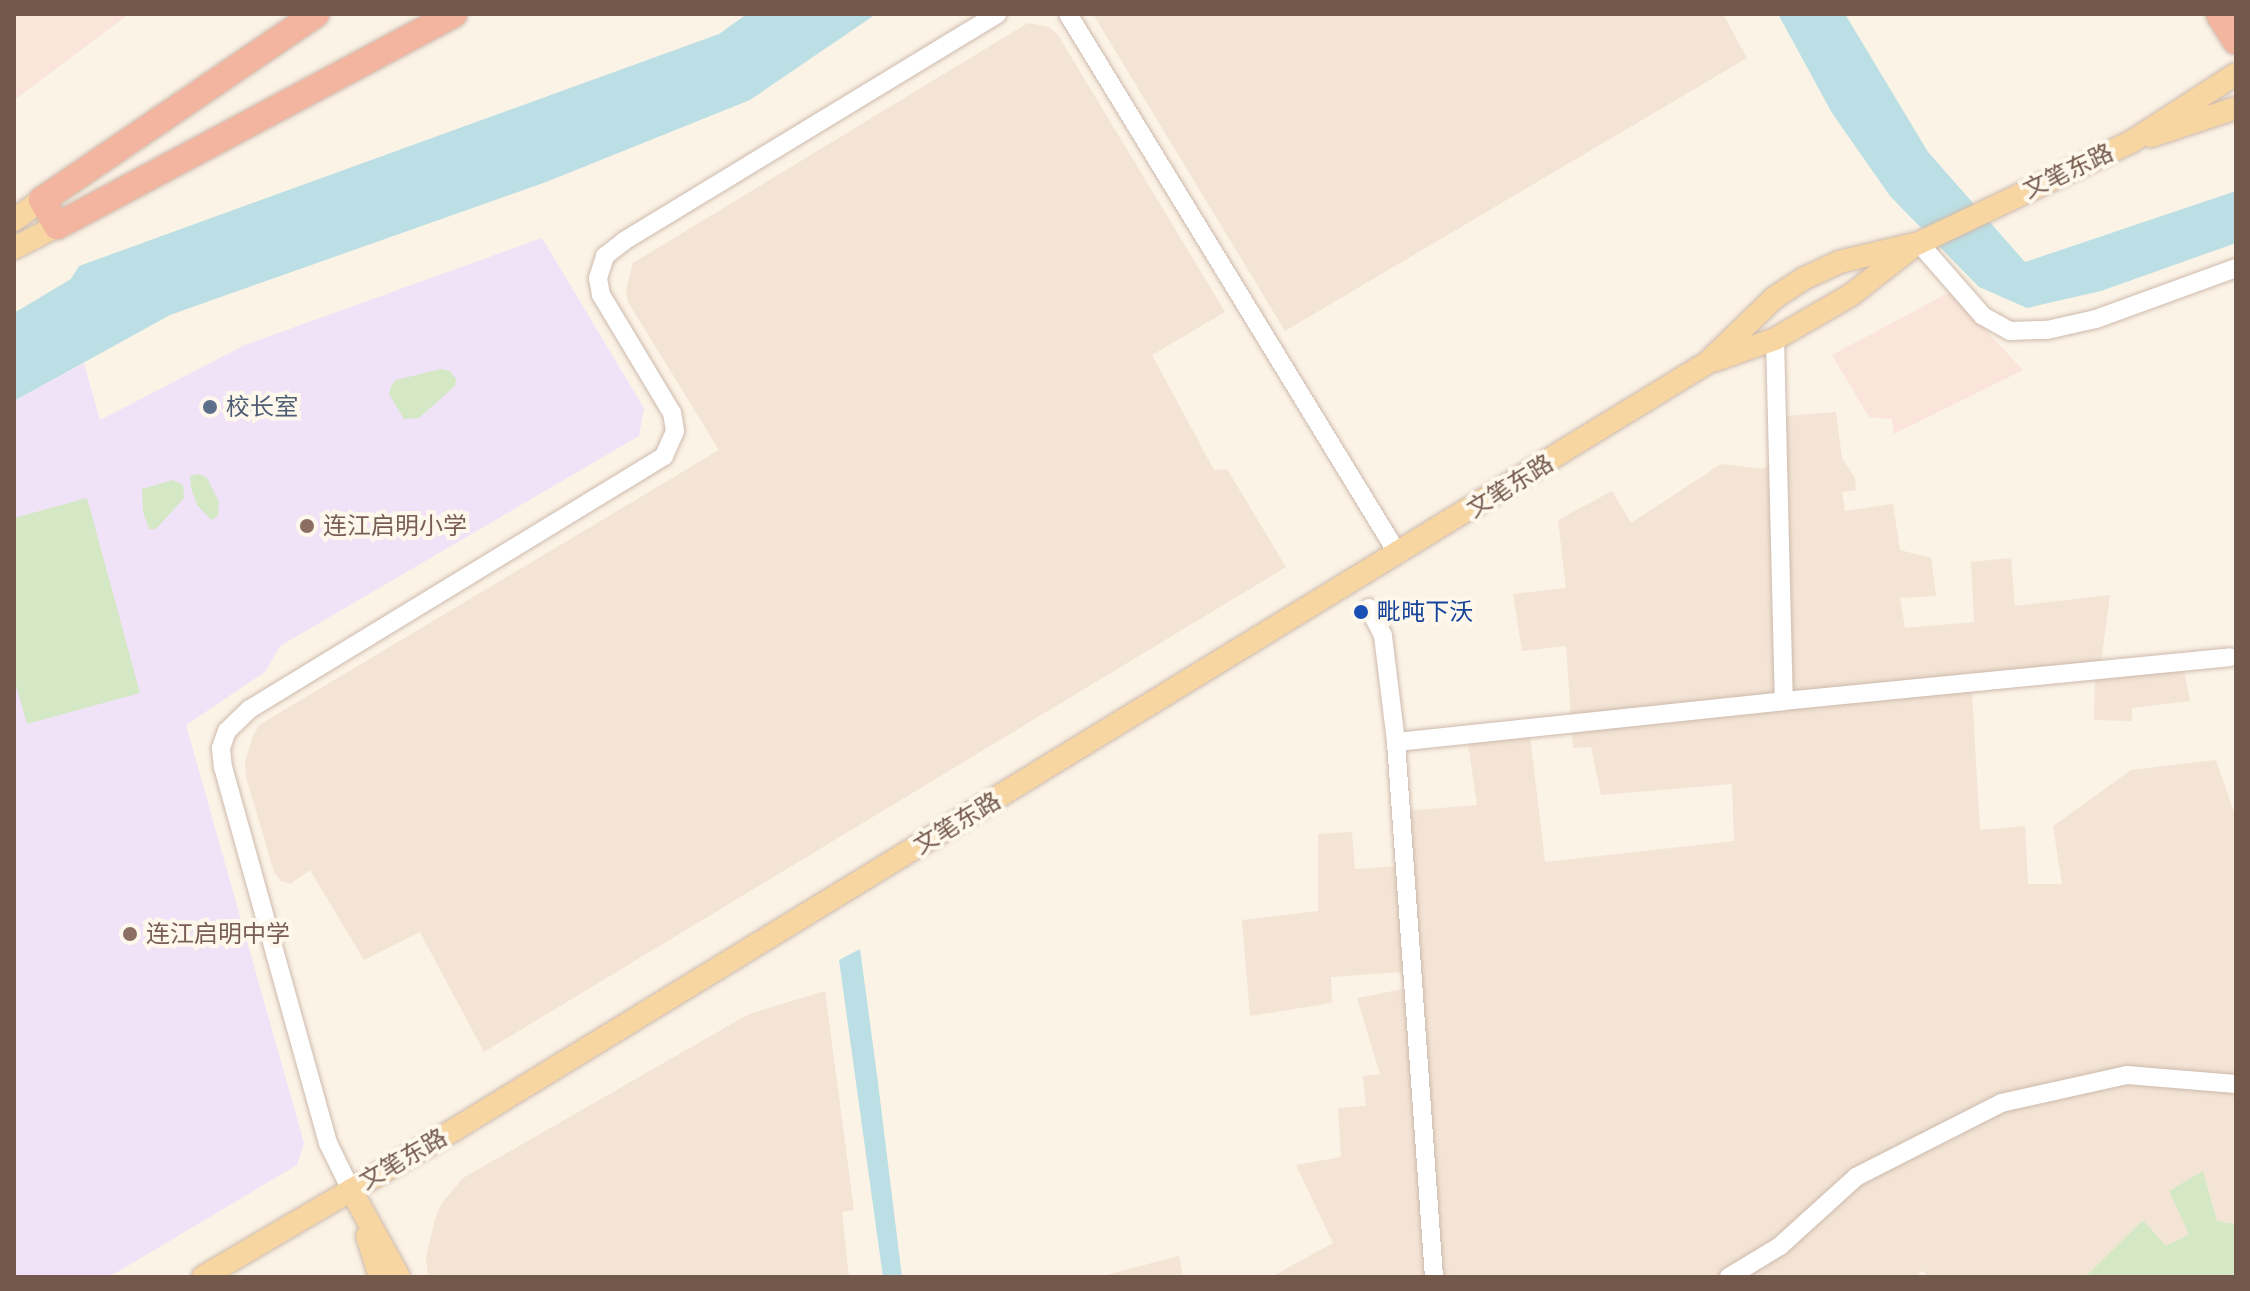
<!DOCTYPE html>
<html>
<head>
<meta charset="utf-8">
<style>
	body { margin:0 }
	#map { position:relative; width:2250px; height:1291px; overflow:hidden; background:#fbf3e6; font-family:Jost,"Noto Sans SC",sans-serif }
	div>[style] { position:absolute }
	.residential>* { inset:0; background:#f3e4d5 }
	.commercial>* { inset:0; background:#fbe4da }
	.education>* { inset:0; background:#f0e3f8 }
	.green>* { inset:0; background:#d4e8c5 }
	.water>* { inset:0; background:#bbdfe4 }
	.roads { filter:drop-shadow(0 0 2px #cdbaad) drop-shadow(0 0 2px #cdbaad) }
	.minor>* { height:18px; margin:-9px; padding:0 9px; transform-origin:9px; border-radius:9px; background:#fff }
	.major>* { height:22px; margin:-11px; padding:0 11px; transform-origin:11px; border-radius:11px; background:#f7d6a2 }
	.highway>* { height:26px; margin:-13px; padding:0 13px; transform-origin:13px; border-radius:13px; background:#f3b4a0 }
	.dots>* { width:22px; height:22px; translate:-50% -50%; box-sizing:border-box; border:4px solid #fef7ec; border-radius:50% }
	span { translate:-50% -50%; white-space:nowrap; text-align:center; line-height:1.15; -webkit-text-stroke:8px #fef7ec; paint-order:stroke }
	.street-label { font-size:24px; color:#73594c }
	.service-label { font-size:24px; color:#4e5e75 }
	.left { translate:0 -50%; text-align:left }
	.education-label { font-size:24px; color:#785e54 }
	.transit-label { font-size:24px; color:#164399 }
	.frame { position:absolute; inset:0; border:16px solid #73594c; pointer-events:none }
</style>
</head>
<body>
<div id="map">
	<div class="residential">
		<div style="clip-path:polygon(1093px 14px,1723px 14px,1747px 58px,1285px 331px)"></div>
		<div style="clip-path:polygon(1028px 23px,1049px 27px,1058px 35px,1225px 312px,1152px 355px,1214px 470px,1227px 469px,1286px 567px,484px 1052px,420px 932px,364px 960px,310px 870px,290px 884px,281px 881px,274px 872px,246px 777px,245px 762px,253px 736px,259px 725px,719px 450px,628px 302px,626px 290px,633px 263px)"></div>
		<div style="clip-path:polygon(1836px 412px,1842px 458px,1855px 478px,1856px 490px,1842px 492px,1845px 511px,1893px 504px,1900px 550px,1931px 558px,1936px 596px,1900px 598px,1905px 628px,1974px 622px,1971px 562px,2011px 558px,2015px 606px,2110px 595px,2101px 663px,2181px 655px,2190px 701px,2132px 708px,2132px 721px,2094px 720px,2095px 680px,1972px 692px,1980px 830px,2025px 826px,2028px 884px,2062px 884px,2053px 826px,2131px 770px,2216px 760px,2236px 818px,2236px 1224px,2217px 1221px,2203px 1171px,2189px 1234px,2166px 1246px,2143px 1220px,2085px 1277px,1927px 1277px,1923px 1271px,1914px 1277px,1271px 1277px,1333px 1243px,1296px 1165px,1341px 1157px,1338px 1108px,1366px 1106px,1363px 1076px,1380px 1074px,1357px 998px,1403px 989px,1401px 972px,1331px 977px,1332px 1003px,1250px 1016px,1242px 920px,1318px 911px,1318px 834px,1352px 832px,1355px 869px,1395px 866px,1392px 812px,1477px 805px,1468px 744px,1530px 736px,1545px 862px,1734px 841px,1732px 784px,1601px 795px,1591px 747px,1573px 748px,1566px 646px,1522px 651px,1513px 594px,1566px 588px,1558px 520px,1612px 491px,1631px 523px,1721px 464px,1764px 469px,1772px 462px,1770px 417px)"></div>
		<div style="clip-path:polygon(825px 991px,854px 1210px,842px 1212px,849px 1277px,428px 1277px,426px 1257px,435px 1219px,442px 1203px,463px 1178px,749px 1014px)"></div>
		<div style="clip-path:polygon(1179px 1256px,1183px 1277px,1098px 1277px)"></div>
	</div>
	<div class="commercial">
		<div style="clip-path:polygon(14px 14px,129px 14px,14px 100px)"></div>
		<div style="clip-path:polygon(1950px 292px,2023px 370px,1894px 434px,1892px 419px,1869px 417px,1832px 355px)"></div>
	</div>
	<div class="education">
		<div style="clip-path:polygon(542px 238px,644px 408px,639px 436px,280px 646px,265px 672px,186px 725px,304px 1143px,297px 1165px,109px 1277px,14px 1277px,14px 401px,84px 363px,100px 420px,245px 345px)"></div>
	</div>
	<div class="green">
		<div style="clip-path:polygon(441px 369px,450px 371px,456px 379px,455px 386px,419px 418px,404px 419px,389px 394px,391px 386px,396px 380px)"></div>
		<div style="clip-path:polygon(199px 474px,207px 478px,219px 502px,218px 516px,211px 520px,197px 505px,191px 488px,190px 476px)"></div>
		<div style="clip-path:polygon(173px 480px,183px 485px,184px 498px,156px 529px,149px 529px,143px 512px,142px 489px)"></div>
		<div style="clip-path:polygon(87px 498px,140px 693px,27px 724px,14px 678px,14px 518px)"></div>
		<div style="clip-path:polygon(2203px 1171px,2217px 1221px,2236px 1224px,2236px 1277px,2085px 1277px,2143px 1220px,2166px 1246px,2189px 1234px,2169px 1191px)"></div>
	</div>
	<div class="water">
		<div style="clip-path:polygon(747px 14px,876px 14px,750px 100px,546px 182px,170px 315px,14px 401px,14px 313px,71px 279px,79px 266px,719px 34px)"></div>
		<div style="clip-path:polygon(1778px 14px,1845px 14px,1928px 152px,2025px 262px,2236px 191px,2236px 243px,2101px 291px,2027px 308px,1979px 287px,1890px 196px,1832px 113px)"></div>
		<div style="clip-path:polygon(860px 949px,877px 1075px,902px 1277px,883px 1277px,839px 960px)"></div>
	</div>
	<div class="roads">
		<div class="minor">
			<div style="left:1068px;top:14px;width:633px;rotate:58.57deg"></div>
			<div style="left:1919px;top:243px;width:97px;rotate:48.8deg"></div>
			<div style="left:1983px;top:316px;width:31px;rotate:29deg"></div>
			<div style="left:2010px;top:331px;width:37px;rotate:-2deg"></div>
			<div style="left:2047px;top:330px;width:50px;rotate:-12.7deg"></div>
			<div style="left:2096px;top:319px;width:149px;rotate:-20deg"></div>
			<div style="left:1775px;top:339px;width:362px;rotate:88.6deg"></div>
			<div style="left:1784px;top:701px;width:448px;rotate:-5.6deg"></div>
			<div style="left:1369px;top:608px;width:31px;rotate:63deg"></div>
			<div style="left:1383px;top:636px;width:107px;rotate:83deg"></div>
			<div style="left:1396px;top:742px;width:536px;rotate:85.94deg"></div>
			<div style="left:1396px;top:742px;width:390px;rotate:-6deg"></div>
			<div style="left:351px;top:1190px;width:52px;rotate:-116.1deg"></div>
			<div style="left:328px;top:1143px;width:389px;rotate:-105.6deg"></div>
			<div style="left:223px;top:768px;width:20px;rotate:-96deg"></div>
			<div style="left:221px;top:748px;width:18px;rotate:-71deg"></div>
			<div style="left:227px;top:731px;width:32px;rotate:-44deg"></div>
			<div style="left:250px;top:709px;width:485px;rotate:-31.4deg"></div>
			<div style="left:664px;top:456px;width:27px;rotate:-66deg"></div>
			<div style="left:675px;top:431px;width:18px;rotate:-99deg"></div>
			<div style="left:672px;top:413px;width:138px;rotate:-121deg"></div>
			<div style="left:601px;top:295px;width:17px;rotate:-100deg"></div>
			<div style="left:598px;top:278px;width:23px;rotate:-72deg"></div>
			<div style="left:605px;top:256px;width:24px;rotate:-38deg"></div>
			<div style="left:624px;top:241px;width:437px;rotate:-31.3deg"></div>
			<div style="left:1729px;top:1277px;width:60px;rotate:-31.3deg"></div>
			<div style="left:1780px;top:1246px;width:103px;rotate:-42.2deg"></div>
			<div style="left:1856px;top:1177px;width:163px;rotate:-27deg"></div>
			<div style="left:2001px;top:1103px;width:129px;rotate:-12.5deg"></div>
			<div style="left:2127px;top:1075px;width:109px;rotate:4.7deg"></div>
		</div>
		<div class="major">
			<div style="left:2151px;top:136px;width:89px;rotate:-18.2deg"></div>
			<div style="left:14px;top:220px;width:34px;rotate:-36deg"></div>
			<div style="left:14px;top:248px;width:48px;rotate:-27.1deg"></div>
			<div style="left:1716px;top:360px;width:63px;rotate:-19.6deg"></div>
			<div style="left:1775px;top:339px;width:88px;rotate:-30.1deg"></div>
			<div style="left:1851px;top:295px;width:75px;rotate:-37.9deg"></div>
			<div style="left:351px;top:1190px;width:99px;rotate:61.1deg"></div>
			<div style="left:367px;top:1236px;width:43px;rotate:72.4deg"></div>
			<div style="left:203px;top:1277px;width:294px;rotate:-30.4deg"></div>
			<div style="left:457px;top:1128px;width:1466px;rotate:-31.47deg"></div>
			<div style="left:1707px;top:363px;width:93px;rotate:-44.1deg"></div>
			<div style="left:1774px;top:298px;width:37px;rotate:-33deg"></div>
			<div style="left:1805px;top:278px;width:38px;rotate:-25deg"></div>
			<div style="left:1839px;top:262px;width:82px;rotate:-13.4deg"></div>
			<div style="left:1919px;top:243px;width:235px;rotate:-25.5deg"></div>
			<div style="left:2131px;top:142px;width:125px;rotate:-32.9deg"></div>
		</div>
		<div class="highway">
			<div style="left:316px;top:14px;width:331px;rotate:145.8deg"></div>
			<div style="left:42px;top:200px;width:30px;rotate:60deg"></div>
			<div style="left:57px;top:226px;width:450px;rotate:-28.1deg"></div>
			<div style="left:2219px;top:14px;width:32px;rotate:58deg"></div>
		</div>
	</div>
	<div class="dots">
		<div style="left:210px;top:407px;background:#5c6f8a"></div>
		<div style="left:307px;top:526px;background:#8d6e63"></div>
		<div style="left:1361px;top:612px;background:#1a4fb4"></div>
		<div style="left:130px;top:934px;background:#8d6e63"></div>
	</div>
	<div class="street-label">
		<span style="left:2068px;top:171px;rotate:-25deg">文笔东路</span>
		<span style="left:1510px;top:486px;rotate:-32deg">文笔东路</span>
		<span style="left:957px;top:823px;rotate:-31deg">文笔东路</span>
		<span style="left:403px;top:1159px;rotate:-30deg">文笔东路</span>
	</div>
	<div class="service-label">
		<span class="left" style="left:226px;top:407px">校长室</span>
	</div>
	<div class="education-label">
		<span class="left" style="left:323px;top:526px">连江启明小学</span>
		<span class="left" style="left:146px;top:934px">连江启明中学</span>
	</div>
	<div class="transit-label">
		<span class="left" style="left:1377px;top:612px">毗旽下沃</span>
	</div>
	<div class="frame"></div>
</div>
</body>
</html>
